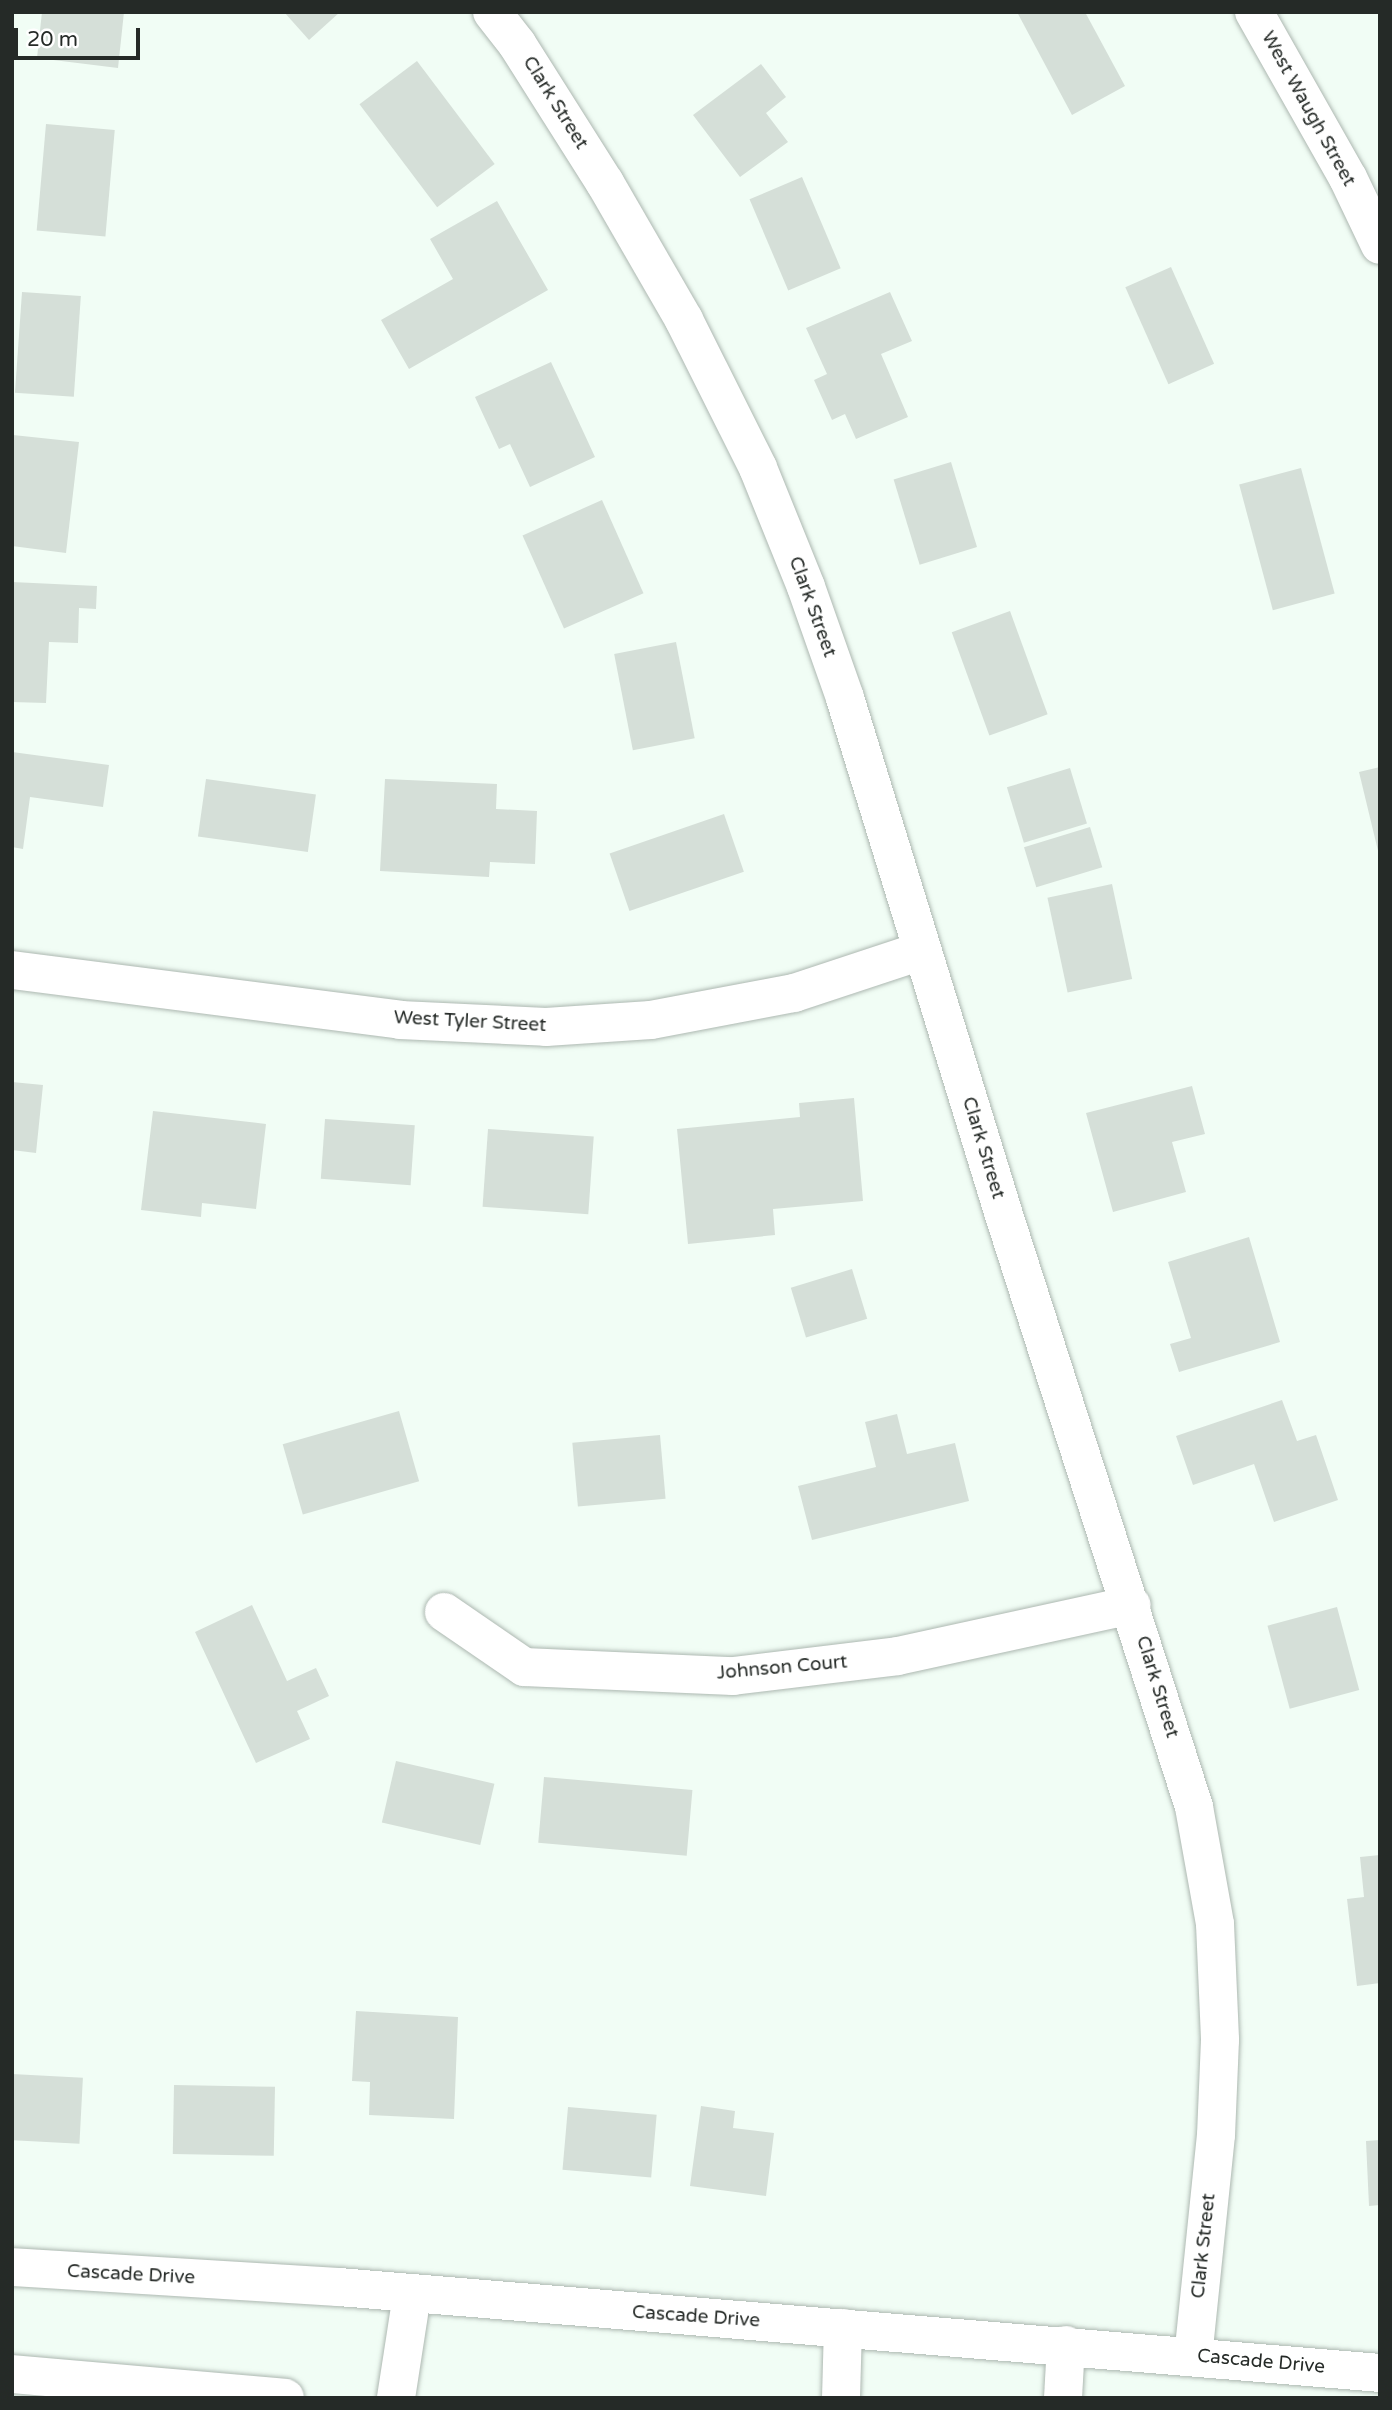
<!DOCTYPE html>
<html>
<head>
<meta charset="utf-8">
<style>
	body { margin:0 }
	#map { position:relative; width:1392px; height:2410px; overflow:hidden; background:#f1fdf5; font-family:"Varela Round",sans-serif }
	div>[style] { position:absolute }
	.building>* { inset:0; background:#d5dfd8; transform-origin:0 0 }
	.roads { filter:drop-shadow(0 0 2px #adb8b1) drop-shadow(0 0 2px #adb8b1) }
	.minor>* { height:38px; margin:-19px; padding:0 19px; transform-origin:19px; border-radius:19px; background:#fff }
	span { translate:-50% -50%; white-space:nowrap; text-align:center; line-height:1.15; -webkit-text-stroke:5px #fff; paint-order:stroke }
	.street-label { font-size:19px; color:#252a27 }
	.frame { position:absolute; inset:0; border:14px solid #252a27; pointer-events:none }
	.scale { position:absolute; left:14px; top:28px; width:126px; height:32px; box-sizing:border-box; border:4px solid #252a27; border-top:0; padding-left:9px; font-size:21px; line-height:24px; white-space:nowrap; color:#252a27; -webkit-text-stroke:5px #fff; paint-order:stroke }
</style>
</head>
<body>
<div id="map">
	<div class="building">
		<div style="clip-path:polygon(42px 12px,124px 12px,118px 68px,37px 58px)"></div>
		<div style="clip-path:polygon(284px 12px,340px 12px,309px 40px)"></div>
		<div style="clip-path:polygon(1017px 12px,1085px 12px,1125px 86px,1072px 115px)"></div>
		<div style="left:417px;top:61px;width:129px;height:72px;rotate:53deg"></div>
		<div style="clip-path:polygon(761px 64px,786px 97px,766px 113px,788px 142px,740px 177px,693px 115px)"></div>
		<div style="left:46px;top:124px;width:69px;height:107px;rotate:5deg"></div>
		<div style="left:802px;top:177px;width:99px;height:57px;rotate:67deg"></div>
		<div style="clip-path:polygon(497px 201px,548px 290px,409px 369px,381px 320px,453px 279px,430px 239px)"></div>
		<div style="left:1171px;top:267px;width:106px;height:50px;rotate:66deg"></div>
		<div style="left:22px;top:292px;width:59px;height:101px;rotate:4deg"></div>
		<div style="clip-path:polygon(890px 292px,912px 341px,881px 354px,908px 417px,856px 439px,845px 414px,832px 420px,814px 380px,827px 374px,806px 328px)"></div>
		<div style="clip-path:polygon(551px 362px,595px 457px,530px 487px,510px 444px,499px 449px,475px 397px)"></div>
		<div style="clip-path:polygon(13px 435px,79px 442px,66px 553px,12px 546px)"></div>
		<div style="left:951px;top:462px;width:89px;height:60px;rotate:73deg"></div>
		<div style="left:1301px;top:468px;width:130px;height:64px;rotate:75deg"></div>
		<div style="left:602px;top:500px;width:102px;height:87px;rotate:66deg"></div>
		<div style="clip-path:polygon(12px 582px,97px 586px,96px 609px,79px 608px,78px 643px,49px 642px,46px 703px,12px 702px)"></div>
		<div style="left:1010px;top:611px;width:110px;height:62px;rotate:70deg"></div>
		<div style="left:676px;top:642px;width:98px;height:63px;rotate:79deg"></div>
		<div style="clip-path:polygon(12px 752px,109px 765px,103px 807px,30px 797px,23px 849px,12px 847px)"></div>
		<div style="clip-path:polygon(1380px 767px,1380px 855px,1379px 855px,1359px 772px)"></div>
		<div style="left:1070px;top:768px;width:58px;height:66px;rotate:73deg"></div>
		<div style="left:206px;top:779px;width:111px;height:58px;rotate:8deg"></div>
		<div style="clip-path:polygon(385px 779px,497px 784px,496px 809px,537px 811px,535px 864px,490px 862px,489px 877px,380px 871px)"></div>
		<div style="left:724px;top:814px;width:61px;height:121px;rotate:71deg"></div>
		<div style="left:1090px;top:827px;width:42px;height:69px;rotate:73deg"></div>
		<div style="left:1112px;top:884px;width:97px;height:66px;rotate:78deg"></div>
		<div style="clip-path:polygon(12px 1082px,43px 1085px,36px 1153px,12px 1150px)"></div>
		<div style="clip-path:polygon(1192px 1086px,1205px 1134px,1172px 1142px,1186px 1192px,1113px 1212px,1086px 1113px)"></div>
		<div style="clip-path:polygon(854px 1098px,863px 1201px,773px 1209px,775px 1235px,688px 1244px,677px 1129px,800px 1117px,799px 1103px)"></div>
		<div style="clip-path:polygon(153px 1111px,266px 1124px,256px 1209px,202px 1203px,201px 1217px,141px 1210px)"></div>
		<div style="left:325px;top:1119px;width:90px;height:60px;rotate:4deg"></div>
		<div style="left:488px;top:1129px;width:106px;height:78px;rotate:4deg"></div>
		<div style="clip-path:polygon(1249px 1237px,1280px 1342px,1179px 1372px,1170px 1344px,1191px 1338px,1168px 1262px)"></div>
		<div style="left:852px;top:1269px;width:52px;height:64px;rotate:73deg"></div>
		<div style="clip-path:polygon(1282px 1400px,1297px 1441px,1316px 1435px,1338px 1500px,1274px 1522px,1254px 1464px,1193px 1485px,1176px 1436px)"></div>
		<div style="left:399px;top:1411px;width:73px;height:121px;rotate:74deg"></div>
		<div style="clip-path:polygon(897px 1414px,907px 1454px,955px 1443px,969px 1501px,812px 1540px,798px 1486px,876px 1467px,865px 1422px)"></div>
		<div style="left:660px;top:1435px;width:64px;height:88px;rotate:85deg"></div>
		<div style="clip-path:polygon(252px 1605px,287px 1681px,316px 1668px,329px 1696px,297px 1711px,310px 1739px,256px 1763px,195px 1632px)"></div>
		<div style="left:1337px;top:1607px;width:86px;height:72px;rotate:75deg"></div>
		<div style="left:396px;top:1761px;width:101px;height:63px;rotate:13deg"></div>
		<div style="left:544px;top:1777px;width:149px;height:66px;rotate:5deg"></div>
		<div style="clip-path:polygon(1380px 1855px,1380px 1983px,1357px 1986px,1347px 1899px,1364px 1897px,1360px 1857px)"></div>
		<div style="clip-path:polygon(356px 2011px,458px 2017px,454px 2119px,369px 2115px,370px 2082px,352px 2081px)"></div>
		<div style="left:12px;top:2074px;width:71px;height:66px;rotate:3deg"></div>
		<div style="left:174px;top:2085px;width:101px;height:69px;rotate:1deg"></div>
		<div style="clip-path:polygon(701px 2106px,735px 2111px,733px 2128px,774px 2133px,766px 2196px,690px 2186px)"></div>
		<div style="left:568px;top:2107px;width:89px;height:63px;rotate:5deg"></div>
		<div style="clip-path:polygon(1380px 2140px,1380px 2205px,1369px 2206px,1366px 2141px)"></div>
	</div>
	<div class="roads">
		<div class="minor">
			<div style="left:492px;top:12px;width:41px;rotate:52deg"></div>
			<div style="left:517px;top:44px;width:165px;rotate:57.7deg"></div>
			<div style="left:605px;top:183px;width:158px;rotate:60deg"></div>
			<div style="left:684px;top:320px;width:165px;rotate:63.4deg"></div>
			<div style="left:758px;top:468px;width:128px;rotate:68deg"></div>
			<div style="left:806px;top:587px;width:118px;rotate:70.6deg"></div>
			<div style="left:845px;top:698px;width:538px;rotate:72.91deg"></div>
			<div style="left:1003px;top:1212px;width:625px;rotate:72.2deg"></div>
			<div style="left:1194px;top:1807px;width:119px;rotate:79.8deg"></div>
			<div style="left:1215px;top:1924px;width:116px;rotate:87.5deg"></div>
			<div style="left:1220px;top:2040px;width:95px;rotate:92.4deg"></div>
			<div style="left:1216px;top:2135px;width:222px;rotate:95.9deg"></div>
			<div style="left:1254px;top:12px;width:191px;rotate:60.5deg"></div>
			<div style="left:1348px;top:178px;width:74px;rotate:64.5deg"></div>
			<div style="left:12px;top:970px;width:391px;rotate:7.3deg"></div>
			<div style="left:400px;top:1020px;width:146px;rotate:2.7deg"></div>
			<div style="left:546px;top:1027px;width:105px;rotate:-3.8deg"></div>
			<div style="left:651px;top:1020px;width:146px;rotate:-10.7deg"></div>
			<div style="left:794px;top:993px;width:134px;rotate:-18.3deg"></div>
			<div style="left:444px;top:1612px;width:97px;rotate:34.5deg"></div>
			<div style="left:524px;top:1667px;width:209px;rotate:2.5deg"></div>
			<div style="left:733px;top:1676px;width:166px;rotate:-6.9deg"></div>
			<div style="left:898px;top:1656px;width:239px;rotate:-12.3deg"></div>
			<div style="left:12px;top:2267px;width:328px;rotate:3.5deg"></div>
			<div style="left:339px;top:2287px;width:1045px;rotate:4.72deg"></div>
			<div style="left:12px;top:2374px;width:274px;rotate:5deg"></div>
			<div style="left:396px;top:2398px;width:104px;rotate:-81.2deg"></div>
			<div style="left:841px;top:2398px;width:70px;rotate:-88.4deg"></div>
			<div style="left:1063px;top:2398px;width:53px;rotate:-86.8deg"></div>
		</div>
	</div>
	<div class="street-label">
		<span style="left:555px;top:103px;rotate:58deg">Clark Street</span>
		<span style="left:1308px;top:109px;rotate:61deg">West Waugh Street</span>
		<span style="left:812px;top:607px;rotate:70deg">Clark Street</span>
		<span style="left:470px;top:1022px;rotate:3deg">West Tyler Street</span>
		<span style="left:983px;top:1148px;rotate:73deg">Clark Street</span>
		<span style="left:782px;top:1668px;rotate:-5deg">Johnson Court</span>
		<span style="left:1157px;top:1687px;rotate:73deg">Clark Street</span>
		<span style="left:1204px;top:2246px;rotate:-84deg">Clark Street</span>
		<span style="left:131px;top:2275px;rotate:3deg">Cascade Drive</span>
		<span style="left:696px;top:2317px;rotate:4deg">Cascade Drive</span>
		<span style="left:1261px;top:2362px;rotate:5deg">Cascade Drive</span>
	</div>
	<div class="frame"></div>
	<div class="scale">20 m</div>
</div>
</body>
</html>
